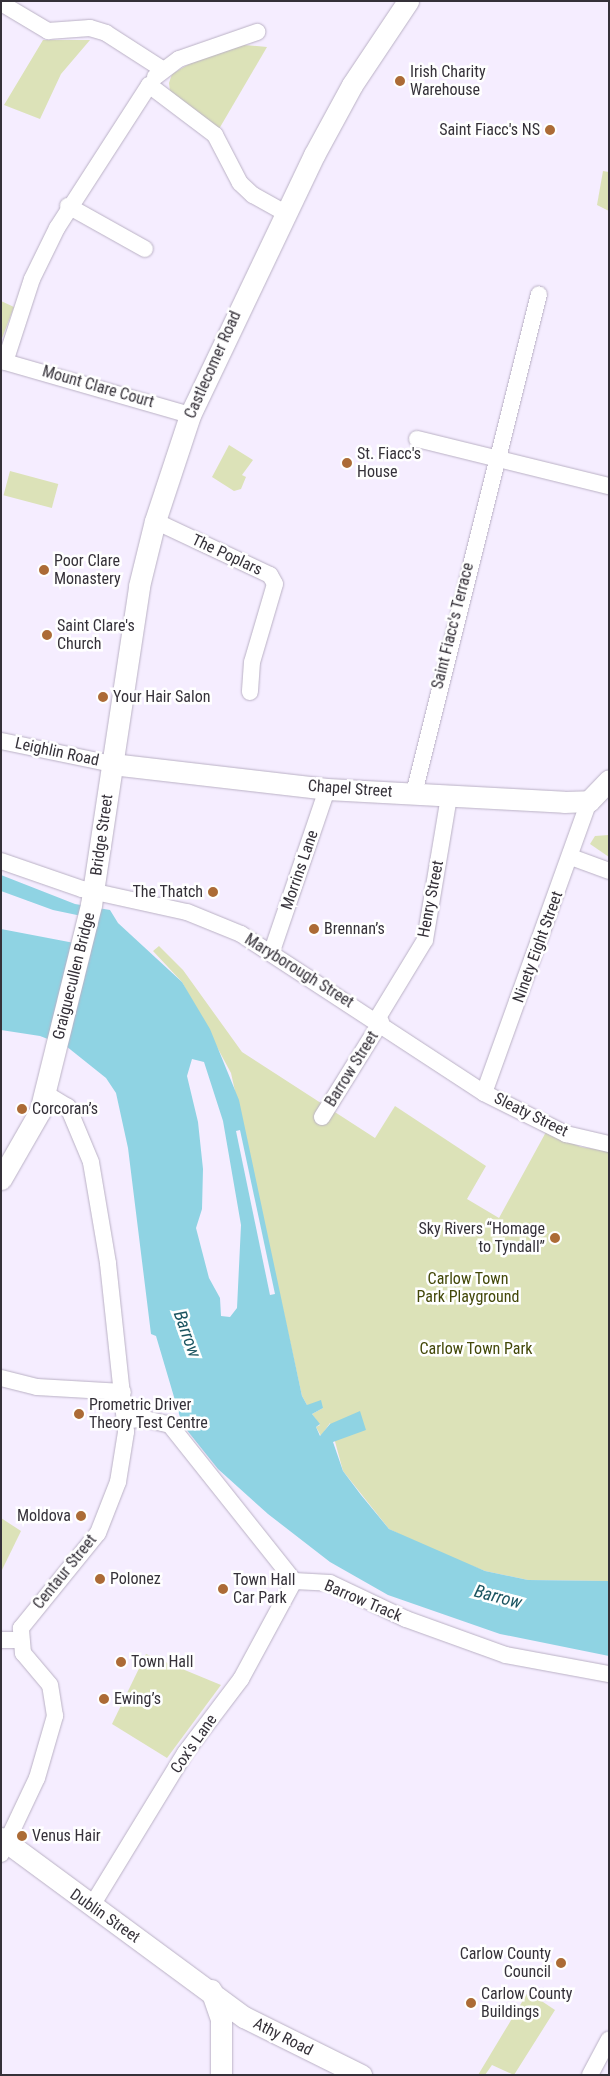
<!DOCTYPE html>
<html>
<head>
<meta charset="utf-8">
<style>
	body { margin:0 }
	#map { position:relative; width:610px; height:2076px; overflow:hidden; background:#f5edff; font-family:"Roboto Condensed",sans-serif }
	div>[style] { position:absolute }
	.green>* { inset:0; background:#dce2b8; transform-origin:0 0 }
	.water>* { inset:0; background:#8fd3e3 }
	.pier>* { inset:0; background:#f5edff }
	.roads { filter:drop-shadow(0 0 1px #bab1c5) drop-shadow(0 0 1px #bab1c5) }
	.minor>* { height:16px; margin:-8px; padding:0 8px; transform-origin:8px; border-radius:8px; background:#fff }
	.major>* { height:21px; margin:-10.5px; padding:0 10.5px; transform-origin:10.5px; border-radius:10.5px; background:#fff }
	.dots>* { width:14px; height:14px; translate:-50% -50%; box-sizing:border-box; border:2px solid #fff; border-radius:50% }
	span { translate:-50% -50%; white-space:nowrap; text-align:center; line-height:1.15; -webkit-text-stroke:5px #fff; paint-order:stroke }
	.poi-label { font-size:16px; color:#353139 }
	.left { translate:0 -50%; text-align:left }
	.right { translate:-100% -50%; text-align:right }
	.street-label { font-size:16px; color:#353139 }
	.park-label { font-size:16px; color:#434809 }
	.water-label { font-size:18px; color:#1b5460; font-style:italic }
	.frame { position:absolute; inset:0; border:2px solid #353139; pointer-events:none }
</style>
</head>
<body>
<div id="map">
	<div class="green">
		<div style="clip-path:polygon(43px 40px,90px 40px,61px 74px,40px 119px,4px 105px)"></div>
		<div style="clip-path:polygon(244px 45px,267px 47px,219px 129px,170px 91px,169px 83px,172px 74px,194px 61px)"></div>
		<div style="clip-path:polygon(603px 171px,609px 172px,609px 211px,597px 205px)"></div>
		<div style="clip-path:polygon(1px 301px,14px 307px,1px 341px)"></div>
		<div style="clip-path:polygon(229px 445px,253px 460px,242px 475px,246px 477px,241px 489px,234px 491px,212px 477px)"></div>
		<div style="left:10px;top:471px;width:50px;height:25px;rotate:15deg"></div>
		<div style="clip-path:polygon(609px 835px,609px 857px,590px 844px,595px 836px)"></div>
		<div style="clip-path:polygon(159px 946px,183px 970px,242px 1052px,375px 1138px,395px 1106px,486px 1166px,467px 1199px,499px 1218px,546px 1132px,581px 1147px,609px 1151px,609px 1581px,528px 1580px,485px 1571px,434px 1551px,389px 1529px,343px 1471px,330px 1423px,321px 1436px,316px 1427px,320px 1425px,312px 1414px,323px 1408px,307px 1405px,302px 1396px,231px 1073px,182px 982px,153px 951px)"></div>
		<div style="clip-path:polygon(1px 1518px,21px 1531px,1px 1572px)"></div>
		<div style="clip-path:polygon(146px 1654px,221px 1685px,167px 1758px,112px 1724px)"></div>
		<div style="clip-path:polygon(528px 1992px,555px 2010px,514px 2075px,492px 2065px,485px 2075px,478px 2075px)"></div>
	</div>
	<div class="water">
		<div style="clip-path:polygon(evenodd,1px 875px,75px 904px,110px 910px,118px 923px,182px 982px,210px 1029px,239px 1100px,302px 1396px,307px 1405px,321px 1400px,323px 1408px,312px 1414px,320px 1424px,316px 1427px,320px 1436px,330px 1424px,360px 1411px,366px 1430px,333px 1442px,343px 1471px,361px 1495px,389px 1529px,485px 1571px,528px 1580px,609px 1581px,609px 1656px,500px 1634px,388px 1595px,330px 1562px,268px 1514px,218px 1469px,182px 1424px,156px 1336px,151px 1334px,128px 1148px,116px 1093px,106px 1078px,66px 1046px,40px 1036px,1px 1030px,1px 929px,90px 946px,96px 919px,53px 910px,1px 891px,1px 875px,192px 1059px,204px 1062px,223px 1121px,241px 1225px,237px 1308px,230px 1317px,221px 1316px,220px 1298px,209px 1278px,196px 1228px,202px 1209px,203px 1169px,198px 1122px,187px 1076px,192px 1059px)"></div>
	</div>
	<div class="pier">
		<div style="clip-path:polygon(240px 1130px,275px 1294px,270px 1295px,236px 1131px)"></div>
	</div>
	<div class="roads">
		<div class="minor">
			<div style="left:1px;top:3px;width:55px;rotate:30.8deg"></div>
			<div style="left:48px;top:31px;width:42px;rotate:-4.1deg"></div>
			<div style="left:90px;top:28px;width:17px;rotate:17deg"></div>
			<div style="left:106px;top:33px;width:67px;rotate:32.7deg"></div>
			<div style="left:155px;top:77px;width:30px;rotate:-37deg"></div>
			<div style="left:179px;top:59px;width:83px;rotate:-19.1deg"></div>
			<div style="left:68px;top:206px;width:88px;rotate:29.2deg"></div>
			<div style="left:190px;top:415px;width:192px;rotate:-164deg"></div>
			<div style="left:5px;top:362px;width:87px;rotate:-72deg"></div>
			<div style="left:32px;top:279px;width:57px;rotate:-63.9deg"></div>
			<div style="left:57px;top:228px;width:170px;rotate:-57.2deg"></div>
			<div style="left:149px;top:85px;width:83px;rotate:37.1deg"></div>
			<div style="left:215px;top:135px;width:54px;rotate:62.5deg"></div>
			<div style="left:240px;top:183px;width:18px;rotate:43deg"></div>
			<div style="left:253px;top:195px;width:38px;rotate:29deg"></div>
			<div style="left:417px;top:439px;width:198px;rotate:13.8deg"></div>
			<div style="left:155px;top:521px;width:127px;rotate:25.2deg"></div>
			<div style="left:270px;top:575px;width:10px;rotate:61deg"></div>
			<div style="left:275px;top:584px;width:81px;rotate:106.4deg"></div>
			<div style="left:252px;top:662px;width:30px;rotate:94deg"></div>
			<div style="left:1px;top:741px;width:113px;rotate:11.7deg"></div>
			<div style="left:414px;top:793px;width:514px;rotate:-75.94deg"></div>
			<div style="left:571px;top:857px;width:40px;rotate:20.2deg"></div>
			<div style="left:1px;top:861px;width:86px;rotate:19.1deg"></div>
			<div style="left:82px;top:889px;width:107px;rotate:12.4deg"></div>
			<div style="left:187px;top:912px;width:58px;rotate:22.2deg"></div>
			<div style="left:241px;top:934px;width:290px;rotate:33.2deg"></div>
			<div style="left:484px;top:1093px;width:92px;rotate:26.6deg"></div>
			<div style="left:566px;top:1134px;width:44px;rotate:13.1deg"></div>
			<div style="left:272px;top:951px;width:171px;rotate:-71.2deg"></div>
			<div style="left:377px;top:1019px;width:92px;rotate:-58.7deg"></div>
			<div style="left:425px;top:940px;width:145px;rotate:-80.5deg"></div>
			<div style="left:484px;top:1093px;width:310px;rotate:-70.2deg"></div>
			<div style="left:322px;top:1117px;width:112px;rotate:-58.2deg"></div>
			<div style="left:1px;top:1378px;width:37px;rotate:14deg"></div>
			<div style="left:37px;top:1387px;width:86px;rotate:3.3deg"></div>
			<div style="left:126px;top:1420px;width:19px;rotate:-3deg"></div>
			<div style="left:145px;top:1419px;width:26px;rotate:13deg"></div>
			<div style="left:170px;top:1425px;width:199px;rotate:51.5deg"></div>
			<div style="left:294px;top:1581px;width:36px;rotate:3deg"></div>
			<div style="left:330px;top:1583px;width:84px;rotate:25.3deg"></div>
			<div style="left:406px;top:1619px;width:106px;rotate:19.8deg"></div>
			<div style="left:506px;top:1655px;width:105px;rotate:10.5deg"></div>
			<div style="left:1px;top:1640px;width:18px"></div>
			<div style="left:1px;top:1854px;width:84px;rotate:-64.7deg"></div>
			<div style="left:37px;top:1778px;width:65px;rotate:-73.8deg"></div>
			<div style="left:55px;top:1716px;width:31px;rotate:-99deg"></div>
			<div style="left:50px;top:1685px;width:42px;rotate:-130.2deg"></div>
			<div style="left:23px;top:1653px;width:25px;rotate:-95deg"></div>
			<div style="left:21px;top:1628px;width:122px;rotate:-51deg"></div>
			<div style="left:98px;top:1533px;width:55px;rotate:-68.6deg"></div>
			<div style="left:118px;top:1482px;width:51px;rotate:-80.9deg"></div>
			<div style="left:126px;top:1432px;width:170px;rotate:-96.1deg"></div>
			<div style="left:108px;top:1263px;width:102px;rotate:-99.6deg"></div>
			<div style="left:91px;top:1162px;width:60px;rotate:-112.7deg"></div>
			<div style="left:68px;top:1107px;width:27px;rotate:-149deg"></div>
			<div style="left:91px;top:1907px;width:180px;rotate:-58.6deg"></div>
			<div style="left:185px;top:1753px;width:93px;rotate:-52.9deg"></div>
			<div style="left:241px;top:1679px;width:111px;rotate:-61.6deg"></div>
			<div style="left:590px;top:2075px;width:40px;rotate:-62deg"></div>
		</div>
		<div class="major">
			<div style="left:112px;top:764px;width:216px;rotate:6.6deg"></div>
			<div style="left:327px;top:789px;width:237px;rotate:3.1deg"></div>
			<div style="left:564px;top:802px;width:25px;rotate:-2deg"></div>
			<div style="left:589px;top:801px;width:29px;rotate:-46deg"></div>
			<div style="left:1px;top:1179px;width:78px;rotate:-60.2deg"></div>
			<div style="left:40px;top:1111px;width:212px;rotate:-76.1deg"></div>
			<div style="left:91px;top:905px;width:323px;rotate:-81.4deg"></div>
			<div style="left:139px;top:586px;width:67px;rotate:-76.2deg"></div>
			<div style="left:155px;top:521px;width:112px;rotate:-71.7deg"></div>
			<div style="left:190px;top:415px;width:288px;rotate:-64.5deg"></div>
			<div style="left:314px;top:155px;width:80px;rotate:-61.5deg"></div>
			<div style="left:352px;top:85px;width:101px;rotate:-56.3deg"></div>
			<div style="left:1px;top:1838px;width:302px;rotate:36.4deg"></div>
			<div style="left:244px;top:2017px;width:131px;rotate:26.4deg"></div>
			<div style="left:211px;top:1990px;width:31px;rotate:71deg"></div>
			<div style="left:221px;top:2019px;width:56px;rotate:90deg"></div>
		</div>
	</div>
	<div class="dots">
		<div style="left:400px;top:81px;background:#ac6b36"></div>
		<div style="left:550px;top:130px;background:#ac6b36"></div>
		<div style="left:347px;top:463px;background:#ac6b36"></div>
		<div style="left:44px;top:570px;background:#ac6b36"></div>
		<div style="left:47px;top:635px;background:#ac6b36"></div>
		<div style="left:103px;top:697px;background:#ac6b36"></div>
		<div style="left:213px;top:892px;background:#ac6b36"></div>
		<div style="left:314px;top:929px;background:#ac6b36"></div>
		<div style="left:22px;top:1109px;background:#ac6b36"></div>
		<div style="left:555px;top:1238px;background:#ac6b36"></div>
		<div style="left:79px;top:1414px;background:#ac6b36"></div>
		<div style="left:81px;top:1516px;background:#ac6b36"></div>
		<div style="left:100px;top:1579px;background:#ac6b36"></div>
		<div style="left:223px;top:1589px;background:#ac6b36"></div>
		<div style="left:121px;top:1662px;background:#ac6b36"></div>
		<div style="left:104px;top:1699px;background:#ac6b36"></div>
		<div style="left:22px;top:1836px;background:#ac6b36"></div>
		<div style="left:561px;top:1963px;background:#ac6b36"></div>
		<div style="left:471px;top:2003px;background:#ac6b36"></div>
	</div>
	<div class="poi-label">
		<span class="left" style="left:410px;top:81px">Irish Charity<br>Warehouse</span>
		<span class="right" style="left:540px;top:130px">Saint Fiacc's NS</span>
		<span class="left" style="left:357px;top:463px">St. Fiacc's<br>House</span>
		<span class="left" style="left:54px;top:570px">Poor Clare<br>Monastery</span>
		<span class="left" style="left:57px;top:635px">Saint Clare's<br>Church</span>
		<span class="left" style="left:113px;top:697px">Your Hair Salon</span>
		<span class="right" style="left:203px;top:892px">The Thatch</span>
		<span class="left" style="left:324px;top:929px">Brennan’s</span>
		<span class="left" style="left:32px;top:1109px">Corcoran’s</span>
		<span class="right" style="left:545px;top:1238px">Sky Rivers “Homage<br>to Tyndall”</span>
		<span class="left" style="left:89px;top:1414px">Prometric Driver<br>Theory Test Centre</span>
		<span class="right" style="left:71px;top:1516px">Moldova</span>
		<span class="left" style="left:110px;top:1579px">Polonez</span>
		<span class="left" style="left:233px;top:1589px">Town Hall<br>Car Park</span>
		<span class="left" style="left:131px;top:1662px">Town Hall</span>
		<span class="left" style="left:114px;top:1699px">Ewing’s</span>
		<span class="left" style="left:32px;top:1836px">Venus Hair</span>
		<span class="right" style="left:551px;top:1963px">Carlow County<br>Council</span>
		<span class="left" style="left:481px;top:2003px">Carlow County<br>Buildings</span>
	</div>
	<div class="street-label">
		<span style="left:213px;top:365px;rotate:-66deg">Castlecomer Road</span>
		<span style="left:98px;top:387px;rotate:16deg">Mount Clare Court</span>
		<span style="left:227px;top:555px;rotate:25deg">The Poplars</span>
		<span style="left:453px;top:626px;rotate:-76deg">Saint Fiacc's Terrace</span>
		<span style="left:57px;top:752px;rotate:12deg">Leighlin Road</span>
		<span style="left:350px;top:789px;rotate:4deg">Chapel Street</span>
		<span style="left:102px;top:835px;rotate:-82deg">Bridge Street</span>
		<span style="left:300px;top:870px;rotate:-71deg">Morrins Lane</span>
		<span style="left:431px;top:899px;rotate:-79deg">Henry Street</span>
		<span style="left:538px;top:947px;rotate:-70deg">Ninety Eight Street</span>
		<span style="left:299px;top:971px;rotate:32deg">Maryborough Street</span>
		<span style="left:74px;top:976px;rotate:-76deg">Graiguecullen Bridge</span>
		<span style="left:352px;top:1069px;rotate:-58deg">Barrow Street</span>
		<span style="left:531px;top:1115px;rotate:26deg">Sleaty Street</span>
		<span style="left:65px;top:1572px;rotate:-51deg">Centaur Street</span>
		<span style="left:363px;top:1601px;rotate:23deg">Barrow Track</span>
		<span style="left:194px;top:1744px;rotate:-55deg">Cox's Lane</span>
		<span style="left:105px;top:1916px;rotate:35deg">Dublin Street</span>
		<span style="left:283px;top:2037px;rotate:27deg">Athy Road</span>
	</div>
	<div class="park-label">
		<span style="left:468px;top:1288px">Carlow Town<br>Park Playground</span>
		<span style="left:476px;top:1349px">Carlow Town Park</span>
	</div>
	<div class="water-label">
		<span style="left:187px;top:1334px;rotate:70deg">Barrow</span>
		<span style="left:498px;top:1597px;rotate:15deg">Barrow</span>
	</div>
	<div class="frame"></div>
</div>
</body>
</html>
